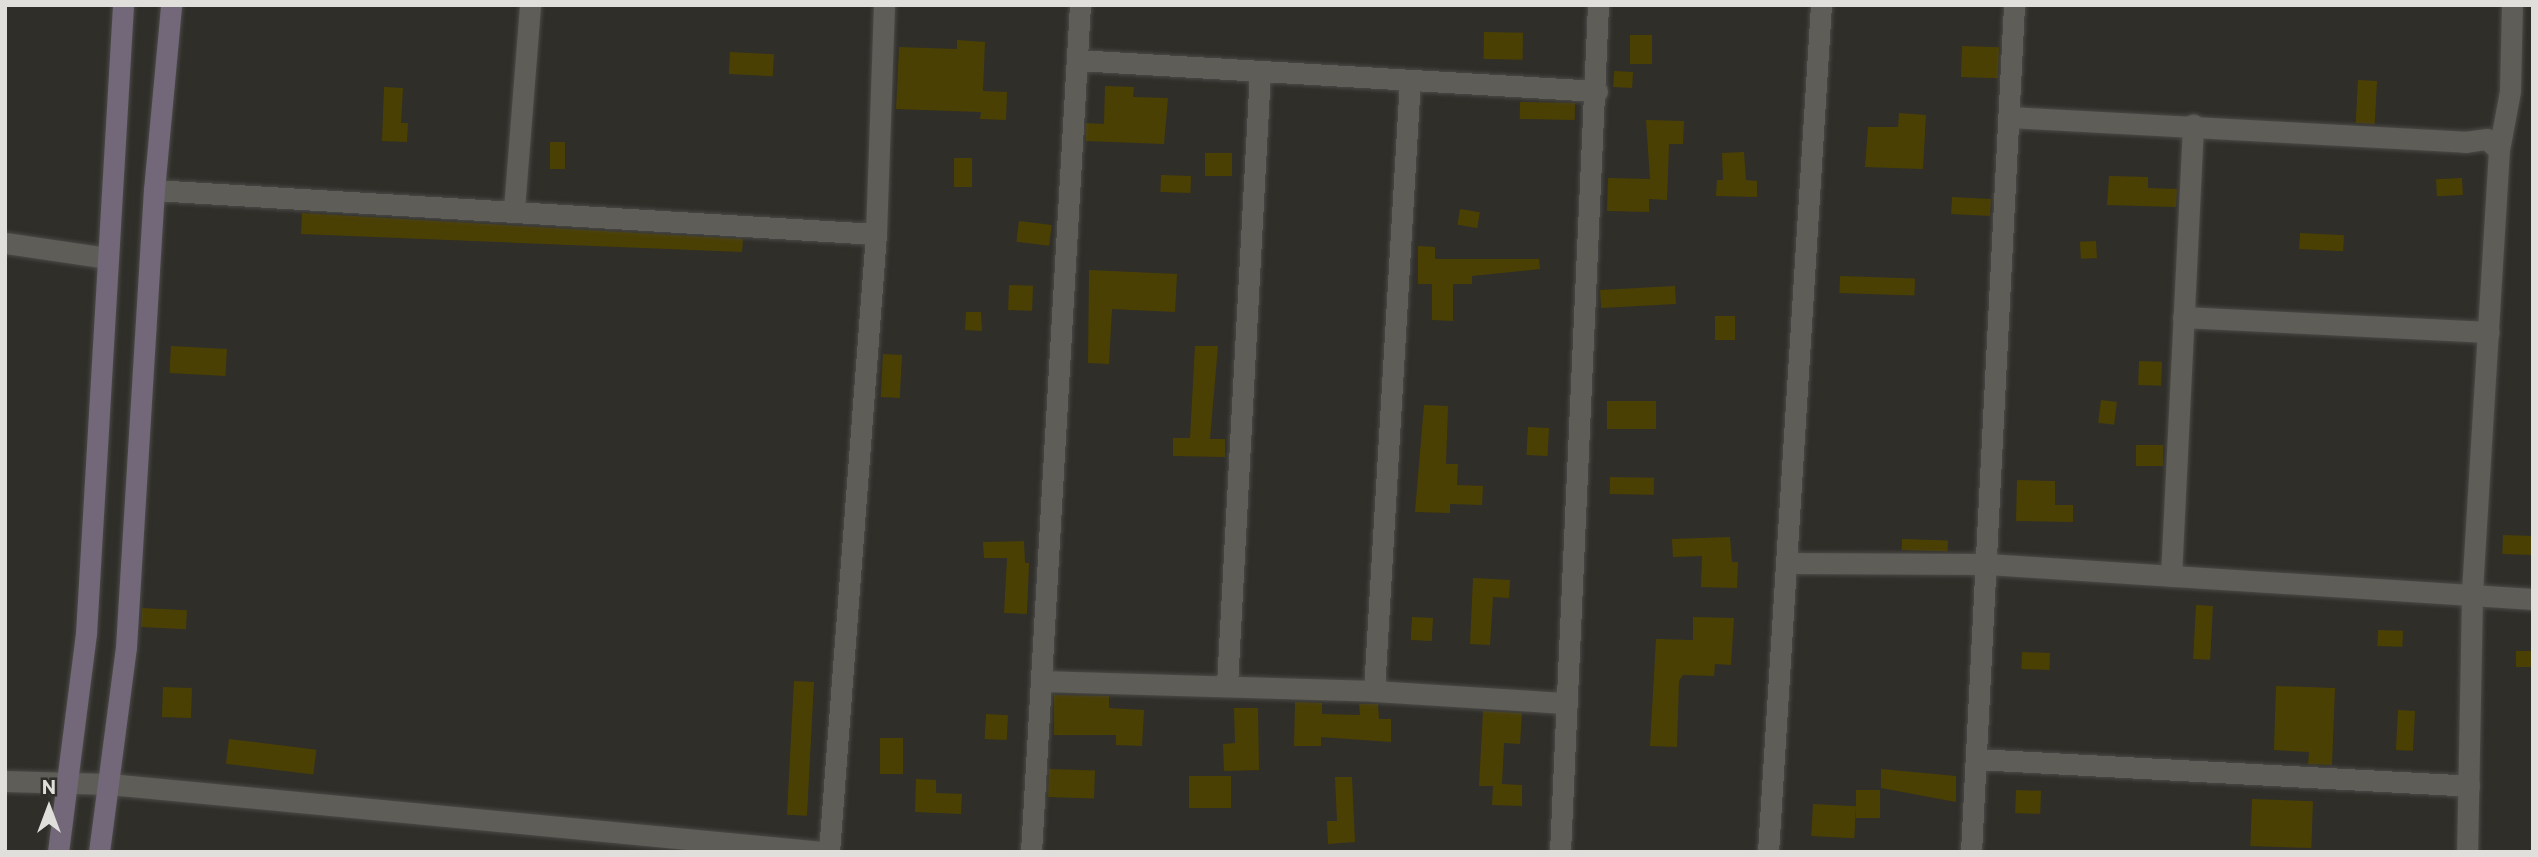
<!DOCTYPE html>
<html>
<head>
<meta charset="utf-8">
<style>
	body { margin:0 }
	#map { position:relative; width:2538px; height:857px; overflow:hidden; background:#2f2e29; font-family:Commissioner,sans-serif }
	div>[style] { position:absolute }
	.building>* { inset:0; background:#4b4004; transform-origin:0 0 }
	.roads { filter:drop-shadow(0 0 2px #4b4a47) drop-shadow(0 0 2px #4b4a47) }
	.minor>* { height:21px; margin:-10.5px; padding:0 10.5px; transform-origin:10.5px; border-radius:10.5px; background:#5e5d57 }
	.secondary>* { height:21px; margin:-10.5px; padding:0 10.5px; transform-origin:10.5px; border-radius:10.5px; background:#726879 }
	span { translate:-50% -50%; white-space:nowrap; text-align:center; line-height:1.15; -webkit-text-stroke:7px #2f2e29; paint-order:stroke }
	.frame { position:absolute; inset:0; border:7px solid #e0dfdc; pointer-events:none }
	.north { position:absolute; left:14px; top:773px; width:70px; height:70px; -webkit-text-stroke:5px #2f2e29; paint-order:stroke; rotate:0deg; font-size:19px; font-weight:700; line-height:28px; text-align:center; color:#e0dfdc }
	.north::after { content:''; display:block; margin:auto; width:24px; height:32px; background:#e0dfdc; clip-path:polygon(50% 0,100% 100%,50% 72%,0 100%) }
</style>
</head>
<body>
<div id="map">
	<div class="building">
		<div style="left:1484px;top:32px;width:39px;height:27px;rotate:1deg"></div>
		<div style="left:1630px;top:35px;width:22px;height:29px"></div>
		<div style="clip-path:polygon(957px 40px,985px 42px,983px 91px,1007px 92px,1006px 120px,980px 119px,981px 112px,896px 109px,899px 47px,957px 49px)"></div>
		<div style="left:1962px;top:46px;width:37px;height:31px;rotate:2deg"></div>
		<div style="left:730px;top:52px;width:44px;height:22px;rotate:3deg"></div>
		<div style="left:1614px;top:71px;width:19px;height:16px;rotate:3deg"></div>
		<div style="left:2358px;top:80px;width:19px;height:43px;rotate:3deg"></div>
		<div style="clip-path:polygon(1105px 86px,1134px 87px,1133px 97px,1168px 98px,1164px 144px,1086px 141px,1086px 123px,1104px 124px)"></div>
		<div style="clip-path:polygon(384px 87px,403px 88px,401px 123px,408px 123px,407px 142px,382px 141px)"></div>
		<div style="left:1520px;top:102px;width:55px;height:17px;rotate:1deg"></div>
		<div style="clip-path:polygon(1899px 113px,1926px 115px,1923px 169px,1865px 167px,1868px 127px,1898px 127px)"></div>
		<div style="clip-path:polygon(1646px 120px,1684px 121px,1683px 144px,1669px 144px,1667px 200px,1649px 199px,1649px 212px,1607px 211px,1608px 178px,1650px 179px)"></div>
		<div style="left:550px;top:142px;width:15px;height:27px"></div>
		<div style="clip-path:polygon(1744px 152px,1746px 180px,1757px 181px,1757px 197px,1716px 196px,1717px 180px,1723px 180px,1722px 153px)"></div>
		<div style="left:1205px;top:153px;width:27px;height:23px"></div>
		<div style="left:972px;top:158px;width:29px;height:18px;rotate:90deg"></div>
		<div style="left:1161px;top:175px;width:30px;height:17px;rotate:2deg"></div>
		<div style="clip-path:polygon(2109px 176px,2148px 177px,2148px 188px,2177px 189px,2176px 207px,2107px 205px)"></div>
		<div style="left:2462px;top:178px;width:17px;height:26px;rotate:87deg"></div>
		<div style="left:1952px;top:197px;width:39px;height:17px;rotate:3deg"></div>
		<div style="left:1460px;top:209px;width:20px;height:16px;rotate:9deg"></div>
		<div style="clip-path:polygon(302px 213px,743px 239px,742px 252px,301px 234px)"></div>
		<div style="left:1019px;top:221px;width:33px;height:21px;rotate:7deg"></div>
		<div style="left:2300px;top:233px;width:44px;height:16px;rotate:3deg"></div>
		<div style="left:2096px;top:241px;width:17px;height:16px;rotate:87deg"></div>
		<div style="clip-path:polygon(1418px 246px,1435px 247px,1435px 259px,1539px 259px,1540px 269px,1472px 276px,1472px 284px,1453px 284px,1453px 321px,1432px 320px,1432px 284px,1418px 284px)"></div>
		<div style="clip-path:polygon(1089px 270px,1177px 274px,1175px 312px,1112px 309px,1109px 364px,1088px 363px)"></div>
		<div style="left:1840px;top:276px;width:75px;height:17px;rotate:2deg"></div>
		<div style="left:1009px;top:285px;width:24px;height:25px;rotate:2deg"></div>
		<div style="left:1675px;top:286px;width:18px;height:75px;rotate:87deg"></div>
		<div style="clip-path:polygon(966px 312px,981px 312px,982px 331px,965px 330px)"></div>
		<div style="left:1715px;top:316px;width:20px;height:24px"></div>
		<div style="left:171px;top:346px;width:56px;height:27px;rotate:3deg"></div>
		<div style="clip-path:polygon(1195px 346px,1218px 346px,1210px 439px,1225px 439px,1225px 457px,1173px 456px,1173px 438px,1190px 438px)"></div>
		<div style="left:883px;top:354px;width:19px;height:43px;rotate:3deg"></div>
		<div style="left:2139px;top:361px;width:23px;height:24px;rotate:2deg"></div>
		<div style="left:2101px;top:400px;width:16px;height:23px;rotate:7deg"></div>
		<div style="left:1656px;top:401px;width:28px;height:49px;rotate:90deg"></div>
		<div style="clip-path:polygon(1424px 405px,1448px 406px,1446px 464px,1458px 464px,1457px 485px,1483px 486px,1482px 505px,1450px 504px,1450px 513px,1415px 512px)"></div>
		<div style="left:1528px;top:427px;width:21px;height:28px;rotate:3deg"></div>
		<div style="left:2136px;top:445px;width:27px;height:21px"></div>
		<div style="left:1610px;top:477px;width:44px;height:17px;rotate:1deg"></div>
		<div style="clip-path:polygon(2017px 480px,2055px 481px,2055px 505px,2073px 505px,2073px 522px,2016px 521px)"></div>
		<div style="left:2503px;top:535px;width:30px;height:19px;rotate:2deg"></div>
		<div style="clip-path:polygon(1730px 537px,1732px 562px,1738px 562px,1737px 588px,1701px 587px,1702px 556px,1673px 557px,1672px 539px)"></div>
		<div style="left:1902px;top:539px;width:46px;height:11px;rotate:2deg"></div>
		<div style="clip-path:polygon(1024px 541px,1025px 563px,1029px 563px,1027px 614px,1004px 613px,1007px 558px,984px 558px,983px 542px)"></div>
		<div style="clip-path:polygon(1473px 578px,1510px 580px,1509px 598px,1493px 597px,1490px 645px,1470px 644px)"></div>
		<div style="left:2196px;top:605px;width:17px;height:54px;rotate:3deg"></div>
		<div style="left:142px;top:608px;width:45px;height:19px;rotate:3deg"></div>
		<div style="left:1412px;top:617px;width:21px;height:23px;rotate:3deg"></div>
		<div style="clip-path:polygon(1693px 617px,1734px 618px,1731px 665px,1715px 664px,1714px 676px,1683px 675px,1679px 681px,1677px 747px,1650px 746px,1656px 639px,1693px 640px)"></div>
		<div style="left:2378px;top:630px;width:25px;height:16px;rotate:2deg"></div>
		<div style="left:2516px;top:651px;width:17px;height:16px"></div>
		<div style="left:2022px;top:652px;width:28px;height:17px;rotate:2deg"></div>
		<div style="left:794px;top:681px;width:20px;height:134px;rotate:3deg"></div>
		<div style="clip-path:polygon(2276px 686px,2335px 688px,2332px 765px,2308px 764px,2309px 752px,2274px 750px)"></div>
		<div style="left:163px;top:687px;width:29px;height:30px;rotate:2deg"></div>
		<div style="clip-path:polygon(1054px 695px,1109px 696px,1109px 708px,1144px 710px,1142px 746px,1116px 745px,1116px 735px,1054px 735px)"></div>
		<div style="clip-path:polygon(1295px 702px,1322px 703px,1322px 714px,1360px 715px,1359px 704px,1378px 704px,1379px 719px,1391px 719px,1391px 742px,1321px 737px,1321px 746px,1294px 746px)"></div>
		<div style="clip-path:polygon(1234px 708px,1258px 708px,1259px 770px,1224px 771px,1223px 744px,1235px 743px)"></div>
		<div style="left:2398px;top:710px;width:17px;height:40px;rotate:3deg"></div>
		<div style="clip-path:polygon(1483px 711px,1522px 713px,1520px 744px,1504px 743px,1502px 784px,1522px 785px,1522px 806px,1492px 805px,1493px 786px,1479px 786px)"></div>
		<div style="left:986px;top:714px;width:22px;height:25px;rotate:3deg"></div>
		<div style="left:880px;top:738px;width:23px;height:36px"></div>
		<div style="left:229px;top:739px;width:88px;height:25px;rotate:7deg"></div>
		<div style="left:1049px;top:769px;width:46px;height:28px;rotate:2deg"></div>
		<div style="clip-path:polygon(1881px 769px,1956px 776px,1956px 802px,1881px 788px)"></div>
		<div style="left:1231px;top:776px;width:32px;height:42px;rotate:90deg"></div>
		<div style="clip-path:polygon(1335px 777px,1352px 777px,1355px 842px,1328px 844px,1327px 821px,1337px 821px)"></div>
		<div style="clip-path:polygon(916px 779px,936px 780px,936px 793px,962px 794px,961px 814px,915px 812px)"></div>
		<div style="left:1856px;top:790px;width:24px;height:28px"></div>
		<div style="left:2016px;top:790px;width:25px;height:23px;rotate:2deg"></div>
		<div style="left:2252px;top:799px;width:61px;height:47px;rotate:2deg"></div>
		<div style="left:1813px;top:804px;width:43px;height:32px;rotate:3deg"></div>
	</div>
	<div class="roads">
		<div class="minor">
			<div style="left:1077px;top:60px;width:521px;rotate:3.41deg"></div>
			<div style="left:2009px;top:117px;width:457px;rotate:3.1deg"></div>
			<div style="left:2465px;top:142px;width:22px;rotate:-8deg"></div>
			<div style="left:2487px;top:139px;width:16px;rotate:43deg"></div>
			<div style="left:2499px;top:150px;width:447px;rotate:93.5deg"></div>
			<div style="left:2472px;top:596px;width:256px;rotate:91.1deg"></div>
			<div style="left:2499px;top:150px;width:60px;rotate:-79.4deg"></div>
			<div style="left:2510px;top:91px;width:86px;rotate:-88.7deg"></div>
			<div style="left:154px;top:190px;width:723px;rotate:3.49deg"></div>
			<div style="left:514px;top:209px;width:205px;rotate:-85.5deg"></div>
			<div style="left:5px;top:243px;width:104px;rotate:8.3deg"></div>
			<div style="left:2183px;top:317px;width:306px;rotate:2.8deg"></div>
			<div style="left:1786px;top:563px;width:201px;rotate:0.3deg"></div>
			<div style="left:1987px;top:564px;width:547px;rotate:3.67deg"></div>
			<div style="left:2171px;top:576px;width:452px;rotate:-87.2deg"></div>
			<div style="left:1041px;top:681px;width:333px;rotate:1.7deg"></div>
			<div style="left:1374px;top:691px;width:191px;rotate:3.6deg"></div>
			<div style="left:1227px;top:685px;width:615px;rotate:-86.92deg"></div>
			<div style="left:1374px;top:691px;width:612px;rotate:-86.63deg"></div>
			<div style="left:1976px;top:759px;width:494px;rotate:3.1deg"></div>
			<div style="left:5px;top:781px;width:104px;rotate:1.7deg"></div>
			<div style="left:109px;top:784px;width:717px;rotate:5.44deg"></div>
			<div style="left:829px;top:852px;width:620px;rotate:-85.65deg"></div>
			<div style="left:876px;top:234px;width:229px;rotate:-88deg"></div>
			<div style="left:1031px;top:852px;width:848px;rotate:-86.69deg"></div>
			<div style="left:1560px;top:852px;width:848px;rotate:-87.43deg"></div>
			<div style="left:1768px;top:852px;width:849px;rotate:-86.42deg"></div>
			<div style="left:1971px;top:852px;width:848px;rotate:-87.09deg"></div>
		</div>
		<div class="secondary">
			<div style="left:58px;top:852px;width:220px;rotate:-82.7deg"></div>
			<div style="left:86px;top:634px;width:630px;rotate:-86.63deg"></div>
			<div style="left:99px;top:852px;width:207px;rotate:-82.5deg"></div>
			<div style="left:126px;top:647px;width:458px;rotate:-86.5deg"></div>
			<div style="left:154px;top:190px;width:186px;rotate:-84.7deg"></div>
		</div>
	</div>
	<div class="frame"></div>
	<div class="north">N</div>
</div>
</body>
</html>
